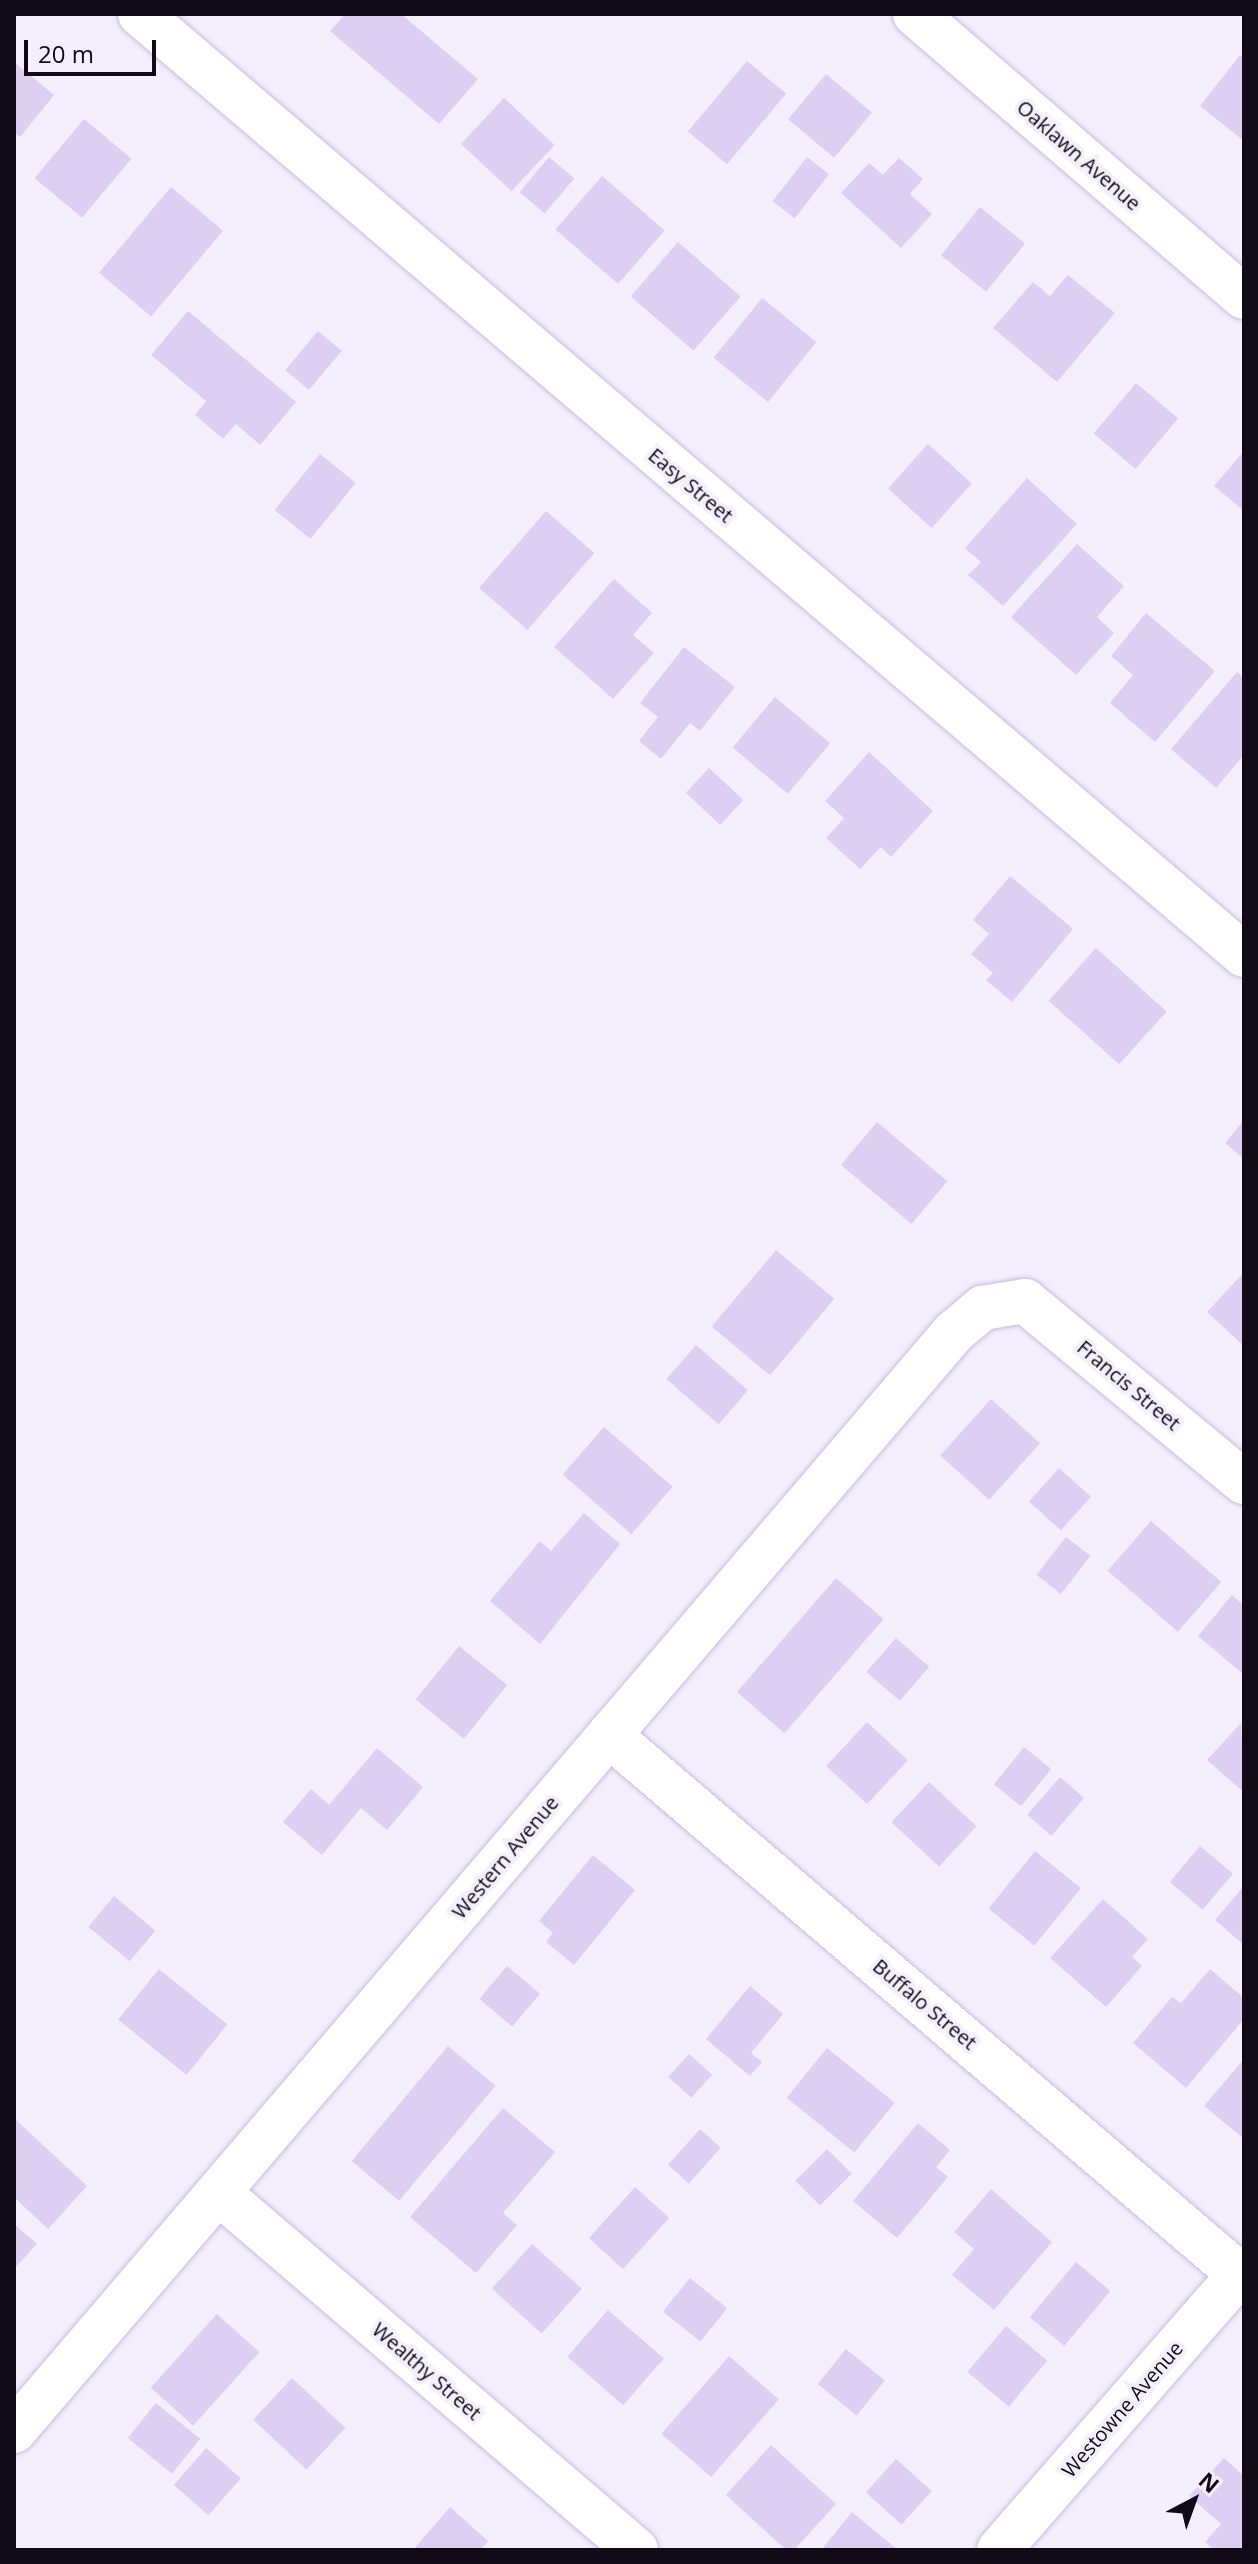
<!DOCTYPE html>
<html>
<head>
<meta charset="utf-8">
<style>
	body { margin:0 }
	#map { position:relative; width:1258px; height:2564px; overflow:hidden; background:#f4effd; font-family:"Open Sans",sans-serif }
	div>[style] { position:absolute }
	.building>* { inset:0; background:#dccff2; transform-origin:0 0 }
	.roads { filter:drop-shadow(0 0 2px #c7badc) drop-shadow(0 0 2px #c7badc) }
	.minor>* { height:44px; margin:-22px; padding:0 22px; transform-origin:22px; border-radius:22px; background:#fff }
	span { translate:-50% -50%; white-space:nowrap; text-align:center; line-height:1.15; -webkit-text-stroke:8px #f4effd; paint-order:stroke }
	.street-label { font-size:20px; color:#0f0a15 }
	.frame { position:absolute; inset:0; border:16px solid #0f0a15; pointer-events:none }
	.north { position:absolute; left:1154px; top:2460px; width:80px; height:80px; -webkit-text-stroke:6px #f4effd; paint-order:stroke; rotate:41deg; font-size:22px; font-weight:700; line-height:32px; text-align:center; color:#0f0a15 }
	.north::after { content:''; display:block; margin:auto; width:28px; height:36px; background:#0f0a15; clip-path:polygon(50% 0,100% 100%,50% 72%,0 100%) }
	.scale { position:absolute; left:24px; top:40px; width:132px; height:36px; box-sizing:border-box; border:4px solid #0f0a15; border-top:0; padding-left:10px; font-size:24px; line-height:28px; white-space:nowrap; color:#0f0a15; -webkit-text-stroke:6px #f4effd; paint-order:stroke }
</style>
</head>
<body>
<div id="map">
	<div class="building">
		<div style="clip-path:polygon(345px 14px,401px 14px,478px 79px,439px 124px,330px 31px)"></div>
		<div style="clip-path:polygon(1240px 55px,1244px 58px,1244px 141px,1200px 106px)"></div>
		<div style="left:747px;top:61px;width:51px;height:92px;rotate:40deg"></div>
		<div style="clip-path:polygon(14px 62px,54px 95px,20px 137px,14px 132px)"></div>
		<div style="left:826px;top:74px;width:60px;height:59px;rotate:40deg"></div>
		<div style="left:504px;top:98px;width:69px;height:63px;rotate:43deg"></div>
		<div style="left:84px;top:119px;width:62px;height:77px;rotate:40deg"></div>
		<div style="left:549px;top:157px;width:33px;height:46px;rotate:40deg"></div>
		<div style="left:807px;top:157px;width:28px;height:56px;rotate:38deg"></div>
		<div style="clip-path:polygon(899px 158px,923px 179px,910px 194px,932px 214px,901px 248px,841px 193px,869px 163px,883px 175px)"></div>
		<div style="left:602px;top:176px;width:83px;height:71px;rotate:41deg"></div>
		<div style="left:171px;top:187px;width:68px;height:112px;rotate:40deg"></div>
		<div style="left:980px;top:207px;width:58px;height:62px;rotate:39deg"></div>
		<div style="left:678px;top:242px;width:83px;height:72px;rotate:41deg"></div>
		<div style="clip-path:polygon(1068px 275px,1115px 313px,1057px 382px,993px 328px,1033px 282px,1050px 296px)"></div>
		<div style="left:762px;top:298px;width:70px;height:77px;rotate:39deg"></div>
		<div style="clip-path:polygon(188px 311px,296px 402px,260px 445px,236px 424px,223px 439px,195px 415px,206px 401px,151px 355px)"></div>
		<div style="left:318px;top:331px;width:31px;height:51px;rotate:40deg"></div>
		<div style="left:1136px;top:383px;width:55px;height:66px;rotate:40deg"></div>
		<div style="left:928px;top:444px;width:59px;height:60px;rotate:42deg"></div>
		<div style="clip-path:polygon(1244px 451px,1244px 511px,1214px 486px)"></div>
		<div style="left:320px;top:454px;width:46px;height:72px;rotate:39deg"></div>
		<div style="clip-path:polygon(1027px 478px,1077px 524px,1003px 606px,968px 575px,981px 562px,965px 548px)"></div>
		<div style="left:546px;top:511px;width:64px;height:102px;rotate:41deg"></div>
		<div style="clip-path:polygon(1077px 544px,1124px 586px,1097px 617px,1114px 633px,1076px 675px,1011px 617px)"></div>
		<div style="clip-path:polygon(614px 579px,652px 613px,633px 635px,654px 653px,613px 699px,554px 647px)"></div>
		<div style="clip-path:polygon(1146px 613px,1215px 671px,1155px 742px,1110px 703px,1133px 675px,1111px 656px)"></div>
		<div style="clip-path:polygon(684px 647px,735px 687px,700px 731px,690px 723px,661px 759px,639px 741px,658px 717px,640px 703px)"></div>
		<div style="clip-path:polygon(1237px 672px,1244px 678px,1244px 755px,1216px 788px,1171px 749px)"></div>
		<div style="left:775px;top:697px;width:72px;height:66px;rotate:40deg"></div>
		<div style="clip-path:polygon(869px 752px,933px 811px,891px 857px,881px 847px,860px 869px,826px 838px,844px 818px,825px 801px)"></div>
		<div style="left:709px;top:768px;width:47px;height:34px;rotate:43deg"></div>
		<div style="clip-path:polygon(1010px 876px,1073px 929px,1012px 1002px,986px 980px,993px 973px,971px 954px,989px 934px,973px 920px)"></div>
		<div style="left:1096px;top:948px;width:95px;height:71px;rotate:42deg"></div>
		<div style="clip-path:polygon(1244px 1120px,1244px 1159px,1225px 1143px)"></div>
		<div style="left:877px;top:1122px;width:92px;height:56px;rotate:40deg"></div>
		<div style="left:776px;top:1250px;width:76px;height:100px;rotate:40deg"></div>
		<div style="clip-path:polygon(1244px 1272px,1244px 1346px,1207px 1312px)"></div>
		<div style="left:696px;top:1345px;width:69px;height:45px;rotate:41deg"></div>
		<div style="left:991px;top:1399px;width:66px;height:76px;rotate:42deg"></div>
		<div style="left:604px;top:1427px;width:91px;height:63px;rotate:41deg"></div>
		<div style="left:1059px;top:1468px;width:43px;height:45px;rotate:42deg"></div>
		<div style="clip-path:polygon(584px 1513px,620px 1544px,540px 1644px,490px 1601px,540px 1541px,551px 1551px)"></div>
		<div style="left:1151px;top:1521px;width:93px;height:66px;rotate:41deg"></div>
		<div style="left:1066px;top:1537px;width:31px;height:48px;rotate:38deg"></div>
		<div style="left:836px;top:1578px;width:63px;height:151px;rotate:41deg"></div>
		<div style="clip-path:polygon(1232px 1595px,1244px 1606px,1244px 1675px,1198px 1636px)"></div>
		<div style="left:896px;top:1638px;width:44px;height:45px;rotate:41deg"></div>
		<div style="left:459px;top:1646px;width:62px;height:69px;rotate:39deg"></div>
		<div style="left:867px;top:1722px;width:56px;height:60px;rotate:43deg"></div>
		<div style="clip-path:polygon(1241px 1723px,1244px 1787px,1241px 1790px,1207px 1760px)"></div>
		<div style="left:1024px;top:1747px;width:35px;height:48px;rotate:39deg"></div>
		<div style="clip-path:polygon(377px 1748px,423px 1787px,387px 1830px,361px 1808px,322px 1855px,283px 1822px,311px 1789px,329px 1805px)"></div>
		<div style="left:1060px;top:1777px;width:32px;height:50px;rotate:41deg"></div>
		<div style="left:929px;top:1782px;width:65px;height:55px;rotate:43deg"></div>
		<div style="left:1200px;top:1846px;width:43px;height:47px;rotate:40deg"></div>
		<div style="left:1035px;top:1851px;width:59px;height:74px;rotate:39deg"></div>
		<div style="clip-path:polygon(593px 1855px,635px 1890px,574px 1965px,546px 1942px,553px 1933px,539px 1921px)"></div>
		<div style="clip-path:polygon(1244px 1886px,1244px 1945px,1215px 1920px)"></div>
		<div style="left:114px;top:1896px;width:54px;height:40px;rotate:40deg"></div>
		<div style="clip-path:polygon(1103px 1899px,1148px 1939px,1132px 1957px,1142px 1966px,1106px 2007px,1050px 1958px)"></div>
		<div style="left:507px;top:1966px;width:43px;height:43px;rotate:40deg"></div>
		<div style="left:159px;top:1969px;width:88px;height:65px;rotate:39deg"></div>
		<div style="clip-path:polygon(1210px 1969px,1244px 1998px,1244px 2019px,1186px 2088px,1133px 2043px,1172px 1997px,1181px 2003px)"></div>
		<div style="clip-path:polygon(750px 1986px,783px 2014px,751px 2053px,762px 2062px,750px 2076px,706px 2039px)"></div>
		<div style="left:448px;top:2046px;width:62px;height:150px;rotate:40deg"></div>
		<div style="left:827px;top:2048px;width:87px;height:64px;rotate:39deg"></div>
		<div style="left:689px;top:2054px;width:31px;height:31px;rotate:42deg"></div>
		<div style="clip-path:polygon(1244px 2059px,1244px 2139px,1204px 2106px)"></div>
		<div style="clip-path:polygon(503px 2108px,555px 2152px,503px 2213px,517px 2225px,476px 2273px,410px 2217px)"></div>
		<div style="clip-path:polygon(14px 2118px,87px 2186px,48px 2229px,14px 2197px)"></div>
		<div style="clip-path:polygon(918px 2123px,950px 2150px,936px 2167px,948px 2177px,897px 2238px,853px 2201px)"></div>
		<div style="left:700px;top:2129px;width:28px;height:48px;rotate:42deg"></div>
		<div style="left:827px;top:2149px;width:35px;height:45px;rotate:45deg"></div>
		<div style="left:635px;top:2187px;width:46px;height:69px;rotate:42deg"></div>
		<div style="clip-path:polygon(991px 2189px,1052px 2242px,994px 2310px,952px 2275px,974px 2249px,954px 2232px)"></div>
		<div style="clip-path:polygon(14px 2224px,37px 2244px,14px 2269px)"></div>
		<div style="left:532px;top:2244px;width:67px;height:60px;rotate:42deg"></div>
		<div style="left:1076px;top:2262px;width:45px;height:72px;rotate:40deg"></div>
		<div style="left:690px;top:2278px;width:48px;height:43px;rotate:39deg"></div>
		<div style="left:608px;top:2310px;width:74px;height:62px;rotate:41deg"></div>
		<div style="left:217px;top:2314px;width:57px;height:99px;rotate:42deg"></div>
		<div style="left:1006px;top:2326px;width:54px;height:60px;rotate:40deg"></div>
		<div style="left:846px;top:2349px;width:50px;height:45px;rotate:39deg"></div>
		<div style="left:729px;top:2356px;width:66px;height:103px;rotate:41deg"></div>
		<div style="left:292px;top:2378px;width:73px;height:57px;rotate:43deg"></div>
		<div style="left:156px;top:2403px;width:57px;height:45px;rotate:39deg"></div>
		<div style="clip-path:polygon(771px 2445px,836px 2504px,794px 2550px,786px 2550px,726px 2495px)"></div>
		<div style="left:206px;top:2448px;width:46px;height:49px;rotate:41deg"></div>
		<div style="clip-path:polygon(1224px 2458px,1244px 2476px,1244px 2550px,1214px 2550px,1205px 2542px,1221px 2524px,1189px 2496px)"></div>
		<div style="left:896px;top:2459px;width:48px;height:45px;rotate:42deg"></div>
		<div style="clip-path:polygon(450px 2507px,488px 2541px,480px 2550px,413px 2550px)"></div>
		<div style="clip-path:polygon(852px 2512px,898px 2550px,821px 2550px)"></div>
	</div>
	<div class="roads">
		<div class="minor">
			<div style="left:140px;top:14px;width:1451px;rotate:40.44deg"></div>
			<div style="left:915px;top:14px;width:434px;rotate:40.7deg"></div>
			<div style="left:609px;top:1735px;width:829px;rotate:40.55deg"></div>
			<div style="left:219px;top:2193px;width:549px;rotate:40.57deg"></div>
			<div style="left:14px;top:2431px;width:1446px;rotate:-49.46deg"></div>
			<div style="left:954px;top:1332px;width:38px;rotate:-40deg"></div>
			<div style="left:983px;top:1308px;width:43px;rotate:-9.5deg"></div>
			<div style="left:1025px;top:1301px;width:284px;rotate:39.6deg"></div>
			<div style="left:999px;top:2550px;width:373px;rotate:-48.9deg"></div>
		</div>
	</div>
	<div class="street-label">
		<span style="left:1079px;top:155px;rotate:41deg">Oaklawn Avenue</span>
		<span style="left:691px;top:485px;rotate:40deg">Easy Street</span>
		<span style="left:1129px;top:1385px;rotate:40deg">Francis Street</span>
		<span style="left:505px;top:1857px;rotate:-50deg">Western Avenue</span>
		<span style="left:925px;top:2004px;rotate:40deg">Buffalo Street</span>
		<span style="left:427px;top:2371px;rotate:41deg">Wealthy Street</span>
		<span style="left:1122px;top:2409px;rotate:-49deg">Westowne Avenue</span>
	</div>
	<div class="frame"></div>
	<div class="north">N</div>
	<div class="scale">20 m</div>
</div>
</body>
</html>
